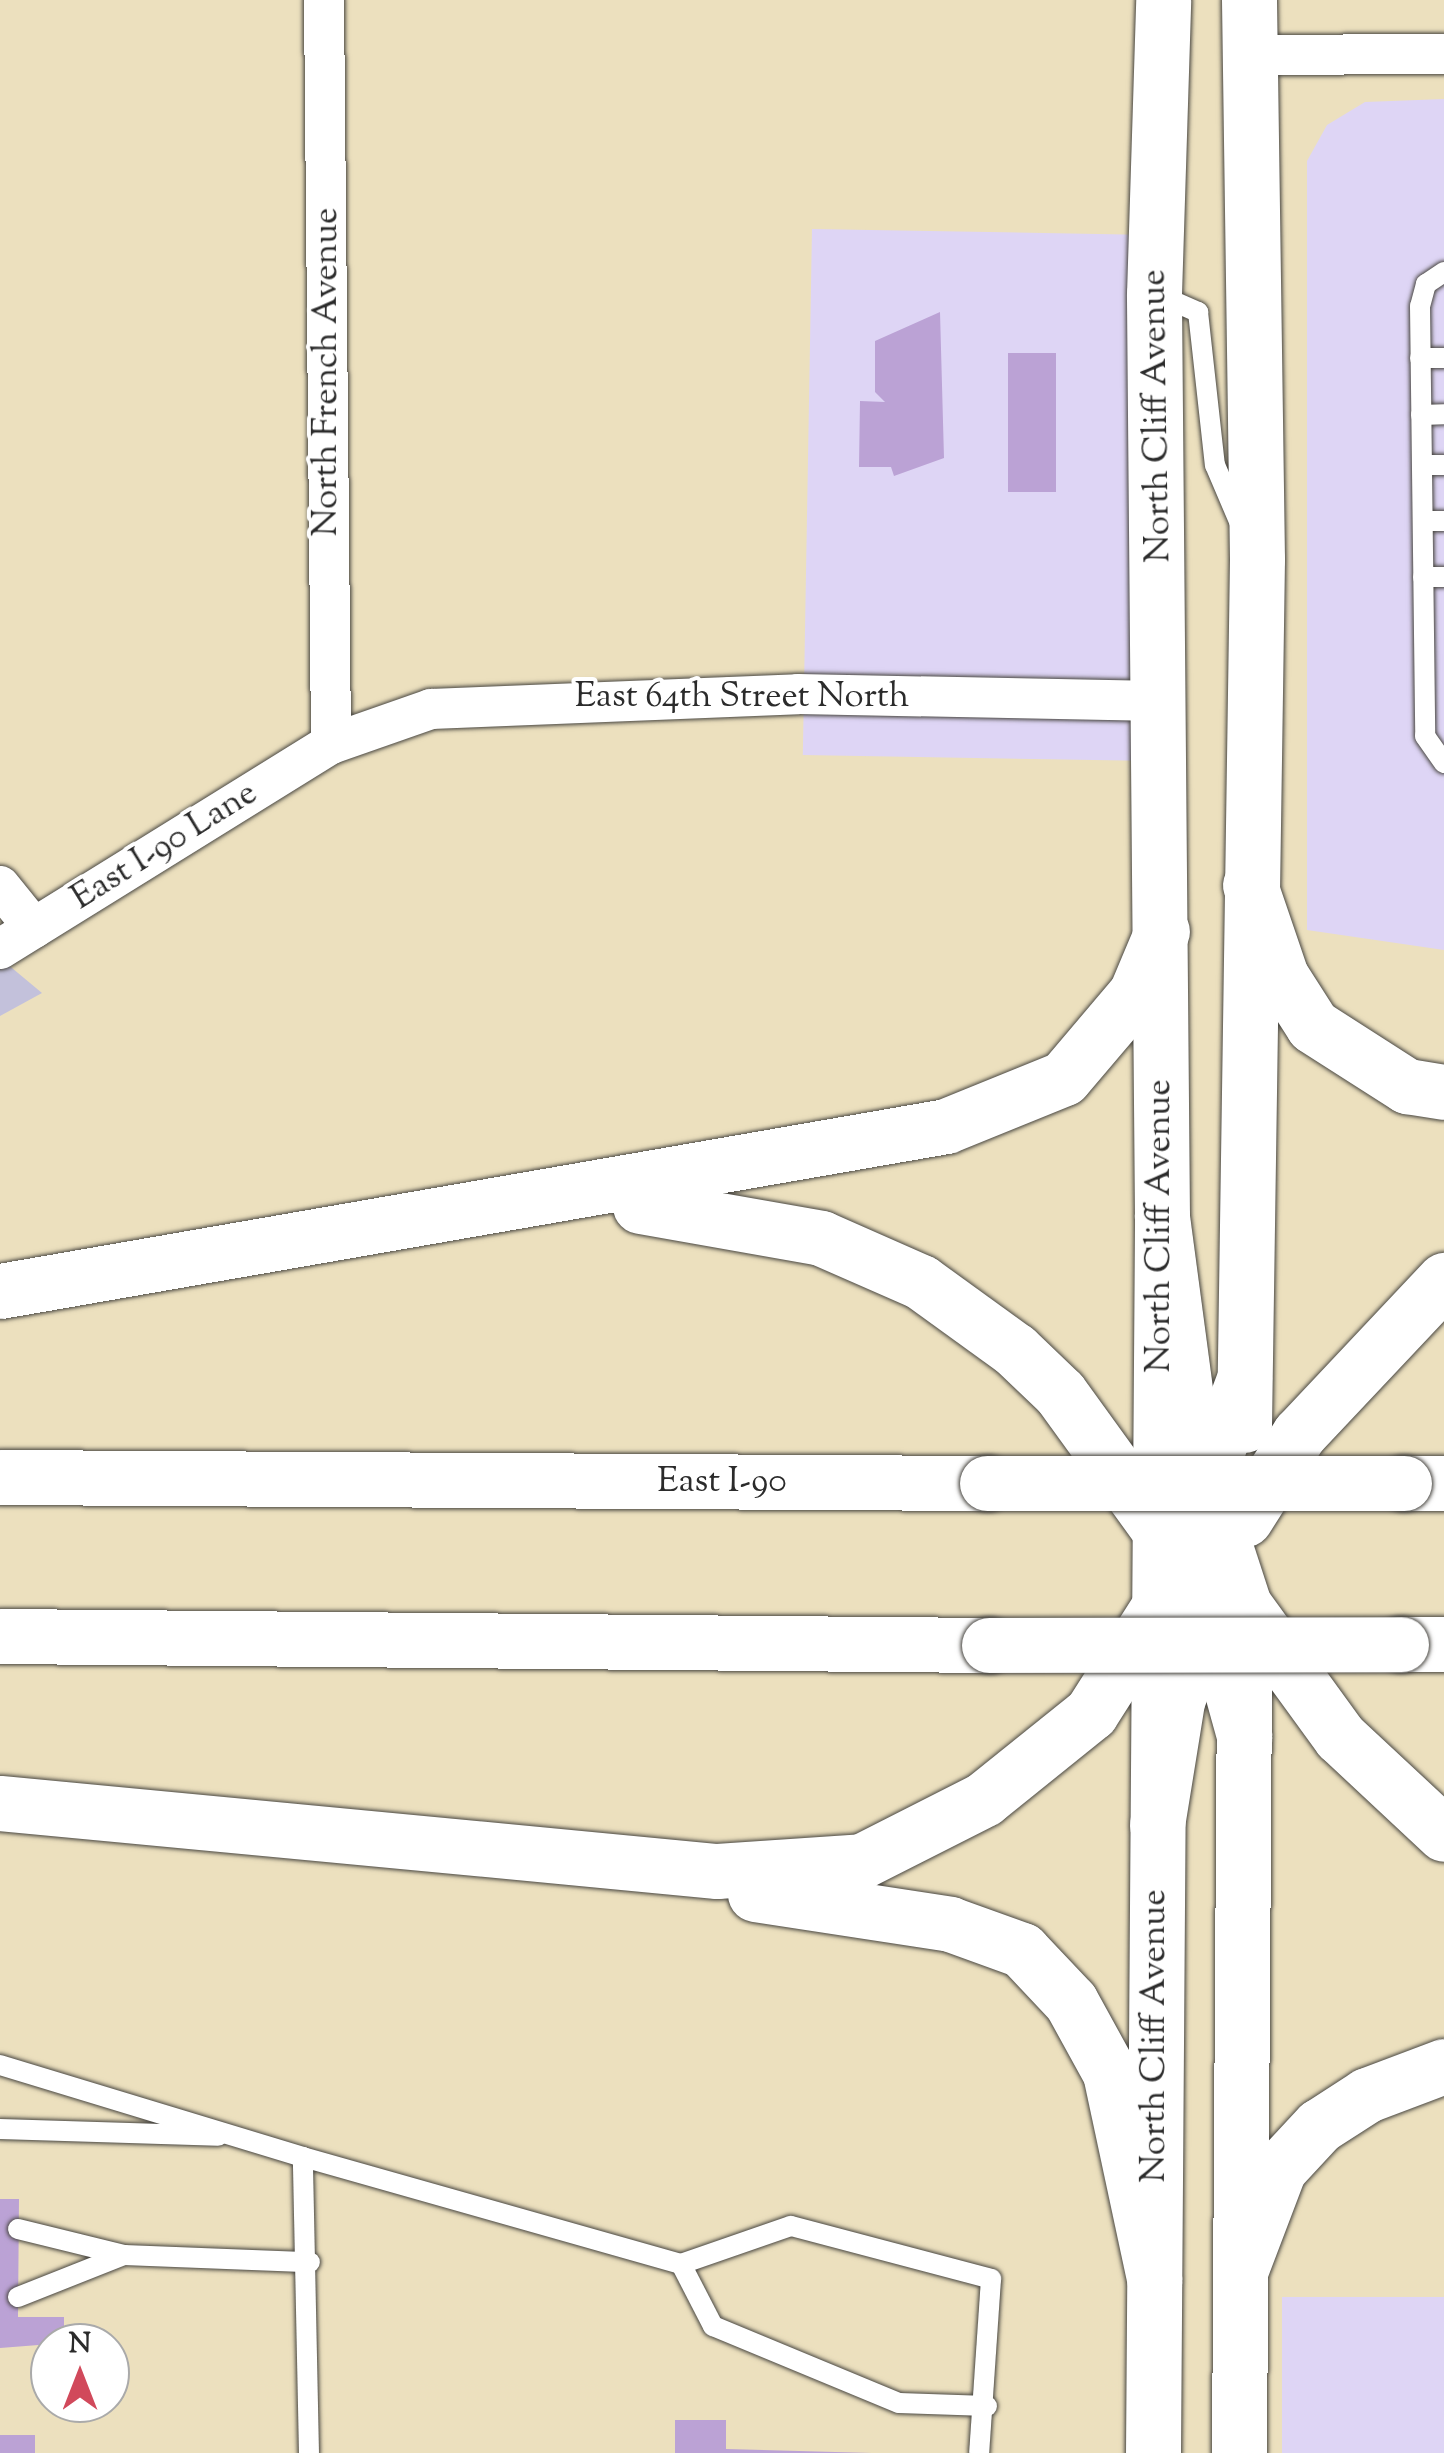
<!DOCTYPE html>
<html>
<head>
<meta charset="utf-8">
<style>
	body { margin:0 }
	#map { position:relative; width:1444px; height:2453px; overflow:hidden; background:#ece0be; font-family:"Sorts Mill Goudy",serif }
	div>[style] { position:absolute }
	.built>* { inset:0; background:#ded5f5; transform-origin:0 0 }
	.industrial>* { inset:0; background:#c3c1db }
	.building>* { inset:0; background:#bba2d5; transform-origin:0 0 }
	.roads { filter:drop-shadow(0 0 2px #484641) drop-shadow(0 0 2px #484641) }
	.service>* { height:20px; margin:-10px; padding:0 10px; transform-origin:10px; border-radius:10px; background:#fff }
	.minor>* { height:40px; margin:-20px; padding:0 20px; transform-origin:20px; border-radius:20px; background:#fff }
	.primary>* { height:55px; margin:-27.5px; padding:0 27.5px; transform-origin:27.5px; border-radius:27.5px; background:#fff }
	.motorway>* { height:55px; margin:-27.5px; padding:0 27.5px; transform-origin:27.5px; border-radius:27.5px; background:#fff }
	.bridges { filter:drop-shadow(0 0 2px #484641) drop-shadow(0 0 2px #484641) }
	.motorway-bridge>* { height:55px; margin:-27.5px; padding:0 27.5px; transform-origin:27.5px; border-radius:27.5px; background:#fff }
	span { translate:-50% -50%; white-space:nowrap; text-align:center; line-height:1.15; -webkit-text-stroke:8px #fff; paint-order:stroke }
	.street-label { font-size:35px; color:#2b2b2b }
	.north { position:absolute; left:30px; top:2323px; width:100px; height:100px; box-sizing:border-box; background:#fff; border:2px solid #aaa; border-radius:50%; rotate:0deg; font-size:28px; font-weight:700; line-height:40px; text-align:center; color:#2b2b2b }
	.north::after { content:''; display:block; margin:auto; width:35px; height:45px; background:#d1495b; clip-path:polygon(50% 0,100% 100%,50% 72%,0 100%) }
</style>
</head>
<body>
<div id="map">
	<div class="built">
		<div style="clip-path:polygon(1444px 99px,1444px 950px,1307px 930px,1307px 161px,1327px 125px,1365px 102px)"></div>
		<div style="left:812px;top:229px;width:354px;height:526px;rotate:1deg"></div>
		<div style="left:1282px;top:2297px;width:162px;height:156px"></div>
	</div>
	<div class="industrial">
		<div style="clip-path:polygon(0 958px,42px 993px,0 1016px)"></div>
	</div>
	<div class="building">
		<div style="clip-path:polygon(940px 312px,944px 458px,894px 476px,891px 467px,859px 467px,860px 401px,885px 402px,875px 392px,875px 341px)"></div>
		<div style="left:1008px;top:353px;width:48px;height:139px"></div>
		<div style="clip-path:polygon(0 2199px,19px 2199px,18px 2317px,64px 2317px,64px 2343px,0 2348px)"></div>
		<div style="clip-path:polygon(675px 2420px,726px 2420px,726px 2449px,872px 2453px,675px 2453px)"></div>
		<div style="left:0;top:2435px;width:35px;height:18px"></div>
	</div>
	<div class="roads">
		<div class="service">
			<div style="left:1444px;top:272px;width:22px;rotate:146deg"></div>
			<div style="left:1426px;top:284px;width:23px;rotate:105deg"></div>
			<div style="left:1420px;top:306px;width:430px;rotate:89.3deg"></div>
			<div style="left:1425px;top:736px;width:33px;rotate:55deg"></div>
			<div style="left:1159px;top:295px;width:43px;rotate:23.6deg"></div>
			<div style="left:1198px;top:312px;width:154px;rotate:83.7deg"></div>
			<div style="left:1215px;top:465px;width:66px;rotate:66.9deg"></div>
			<div style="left:1420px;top:358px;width:24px"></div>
			<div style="left:1421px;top:415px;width:23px;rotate:-2deg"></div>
			<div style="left:1422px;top:465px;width:22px"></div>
			<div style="left:1423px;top:521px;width:21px"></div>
			<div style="left:1423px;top:577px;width:21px"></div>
			<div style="left:0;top:2065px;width:317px;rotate:16.9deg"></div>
			<div style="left:0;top:2129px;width:218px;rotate:1.8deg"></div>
			<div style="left:18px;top:2229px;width:109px;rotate:13.8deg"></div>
			<div style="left:124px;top:2255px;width:186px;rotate:2.2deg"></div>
			<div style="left:681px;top:2264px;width:70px;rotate:62.7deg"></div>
			<div style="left:713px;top:2326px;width:201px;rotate:22.5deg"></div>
			<div style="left:899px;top:2403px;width:88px;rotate:2deg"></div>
			<div style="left:18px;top:2297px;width:114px;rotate:-21.6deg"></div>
			<div style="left:309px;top:2453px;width:296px;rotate:-91.2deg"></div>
			<div style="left:303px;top:2157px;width:393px;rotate:15.8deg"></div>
			<div style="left:681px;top:2264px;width:116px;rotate:-19.1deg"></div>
			<div style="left:791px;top:2226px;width:207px;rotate:14.8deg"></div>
			<div style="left:991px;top:2279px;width:174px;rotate:93.9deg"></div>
		</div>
		<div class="minor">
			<div style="left:324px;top:0;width:744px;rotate:89.46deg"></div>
			<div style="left:1250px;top:55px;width:194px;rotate:-0.3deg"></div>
			<div style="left:0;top:886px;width:54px;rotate:51deg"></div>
			<div style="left:0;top:949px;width:389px;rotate:-31.8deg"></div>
			<div style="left:331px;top:744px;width:106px;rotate:-19.3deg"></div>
			<div style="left:431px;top:709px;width:367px;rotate:-2.3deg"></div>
			<div style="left:798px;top:694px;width:361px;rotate:1.1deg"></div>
		</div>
		<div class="primary">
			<div style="left:1244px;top:1425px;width:866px;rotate:-89.14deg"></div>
			<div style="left:1257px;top:559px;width:559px;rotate:-90.82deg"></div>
			<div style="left:1153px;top:2453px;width:1236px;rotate:-89.58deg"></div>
			<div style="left:1162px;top:1217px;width:923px;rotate:-90.5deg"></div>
			<div style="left:1154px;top:294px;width:294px;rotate:-88.2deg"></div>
			<div style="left:1239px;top:2453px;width:767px;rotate:-89.63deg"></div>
		</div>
		<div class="motorway">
			<div style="left:1250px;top:885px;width:96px;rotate:71.2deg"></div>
			<div style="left:1281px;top:976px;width:59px;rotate:57.4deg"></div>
			<div style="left:1313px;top:1026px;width:112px;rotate:32.6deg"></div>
			<div style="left:1407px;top:1086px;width:37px;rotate:9deg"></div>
			<div style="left:640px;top:1206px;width:184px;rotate:10deg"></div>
			<div style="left:821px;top:1238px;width:109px;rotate:23.7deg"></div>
			<div style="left:921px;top:1282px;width:116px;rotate:35.9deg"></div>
			<div style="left:1015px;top:1350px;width:62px;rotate:43.7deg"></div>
			<div style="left:1060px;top:1393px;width:205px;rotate:54.1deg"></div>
			<div style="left:1180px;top:1559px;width:62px;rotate:60.9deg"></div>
			<div style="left:1210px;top:1613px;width:128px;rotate:74.5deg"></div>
			<div style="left:1162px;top:1217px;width:233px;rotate:82.4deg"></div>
			<div style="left:1193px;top:1448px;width:165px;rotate:72deg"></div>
			<div style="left:1244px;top:1605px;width:163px;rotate:54deg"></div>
			<div style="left:1340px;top:1737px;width:142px;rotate:43deg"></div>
			<div style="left:0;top:1291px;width:960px;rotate:-9.89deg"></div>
			<div style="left:946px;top:1126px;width:127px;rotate:-22.1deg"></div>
			<div style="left:1064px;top:1078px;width:111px;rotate:-49.7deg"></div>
			<div style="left:1136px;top:993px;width:67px;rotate:-67.2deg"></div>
			<div style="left:0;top:1477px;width:987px;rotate:0.35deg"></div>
			<div style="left:1404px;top:1483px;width:40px"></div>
			<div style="left:1245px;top:1519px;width:101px;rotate:-57.6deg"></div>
			<div style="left:1299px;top:1434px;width:212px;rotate:-46.7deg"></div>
			<div style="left:0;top:1636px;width:989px;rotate:0.52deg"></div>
			<div style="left:1401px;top:1644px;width:43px"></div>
			<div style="left:0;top:1803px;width:720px;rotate:5.42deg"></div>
			<div style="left:717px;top:1871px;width:145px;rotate:-3.9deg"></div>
			<div style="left:862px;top:1861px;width:137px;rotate:-26.9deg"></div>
			<div style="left:984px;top:1799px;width:137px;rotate:-38.8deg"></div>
			<div style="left:1091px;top:1713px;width:125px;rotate:-57.5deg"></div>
			<div style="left:1158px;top:1608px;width:245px;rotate:-69.4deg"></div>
			<div style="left:1157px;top:1825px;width:126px;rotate:-80.8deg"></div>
			<div style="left:1177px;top:1701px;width:103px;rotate:-69.6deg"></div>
			<div style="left:755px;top:1894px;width:197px;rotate:8.7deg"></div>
			<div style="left:950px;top:1924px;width:77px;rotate:19.9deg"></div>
			<div style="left:1022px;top:1950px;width:71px;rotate:46.7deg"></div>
			<div style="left:1071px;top:2002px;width:81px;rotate:61.2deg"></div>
			<div style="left:1110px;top:2073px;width:211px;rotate:77.9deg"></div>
			<div style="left:1241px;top:2269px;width:107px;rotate:-69.2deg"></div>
			<div style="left:1279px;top:2169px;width:59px;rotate:-47.1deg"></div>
			<div style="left:1319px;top:2126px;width:57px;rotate:-32.9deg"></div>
			<div style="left:1367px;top:2095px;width:82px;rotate:-20.6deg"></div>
		</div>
	</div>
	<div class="bridges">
		<div class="motorway-bridge">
			<div style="left:987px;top:1483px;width:417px"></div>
			<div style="left:989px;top:1645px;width:412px;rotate:-0.1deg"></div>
		</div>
	</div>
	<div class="street-label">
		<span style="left:328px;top:372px;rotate:-90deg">North French Avenue</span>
		<span style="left:1158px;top:416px;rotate:-91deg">North Cliff Avenue</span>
		<span style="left:742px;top:698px">East 64th Street North</span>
		<span style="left:165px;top:847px;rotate:-32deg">East I-90 Lane</span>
		<span style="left:1161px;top:1226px;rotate:-90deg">North Cliff Avenue</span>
		<span style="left:722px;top:1483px">East I-90</span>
		<span style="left:1156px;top:2036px;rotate:-90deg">North Cliff Avenue</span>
	</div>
	<div class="north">N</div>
</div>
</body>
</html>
